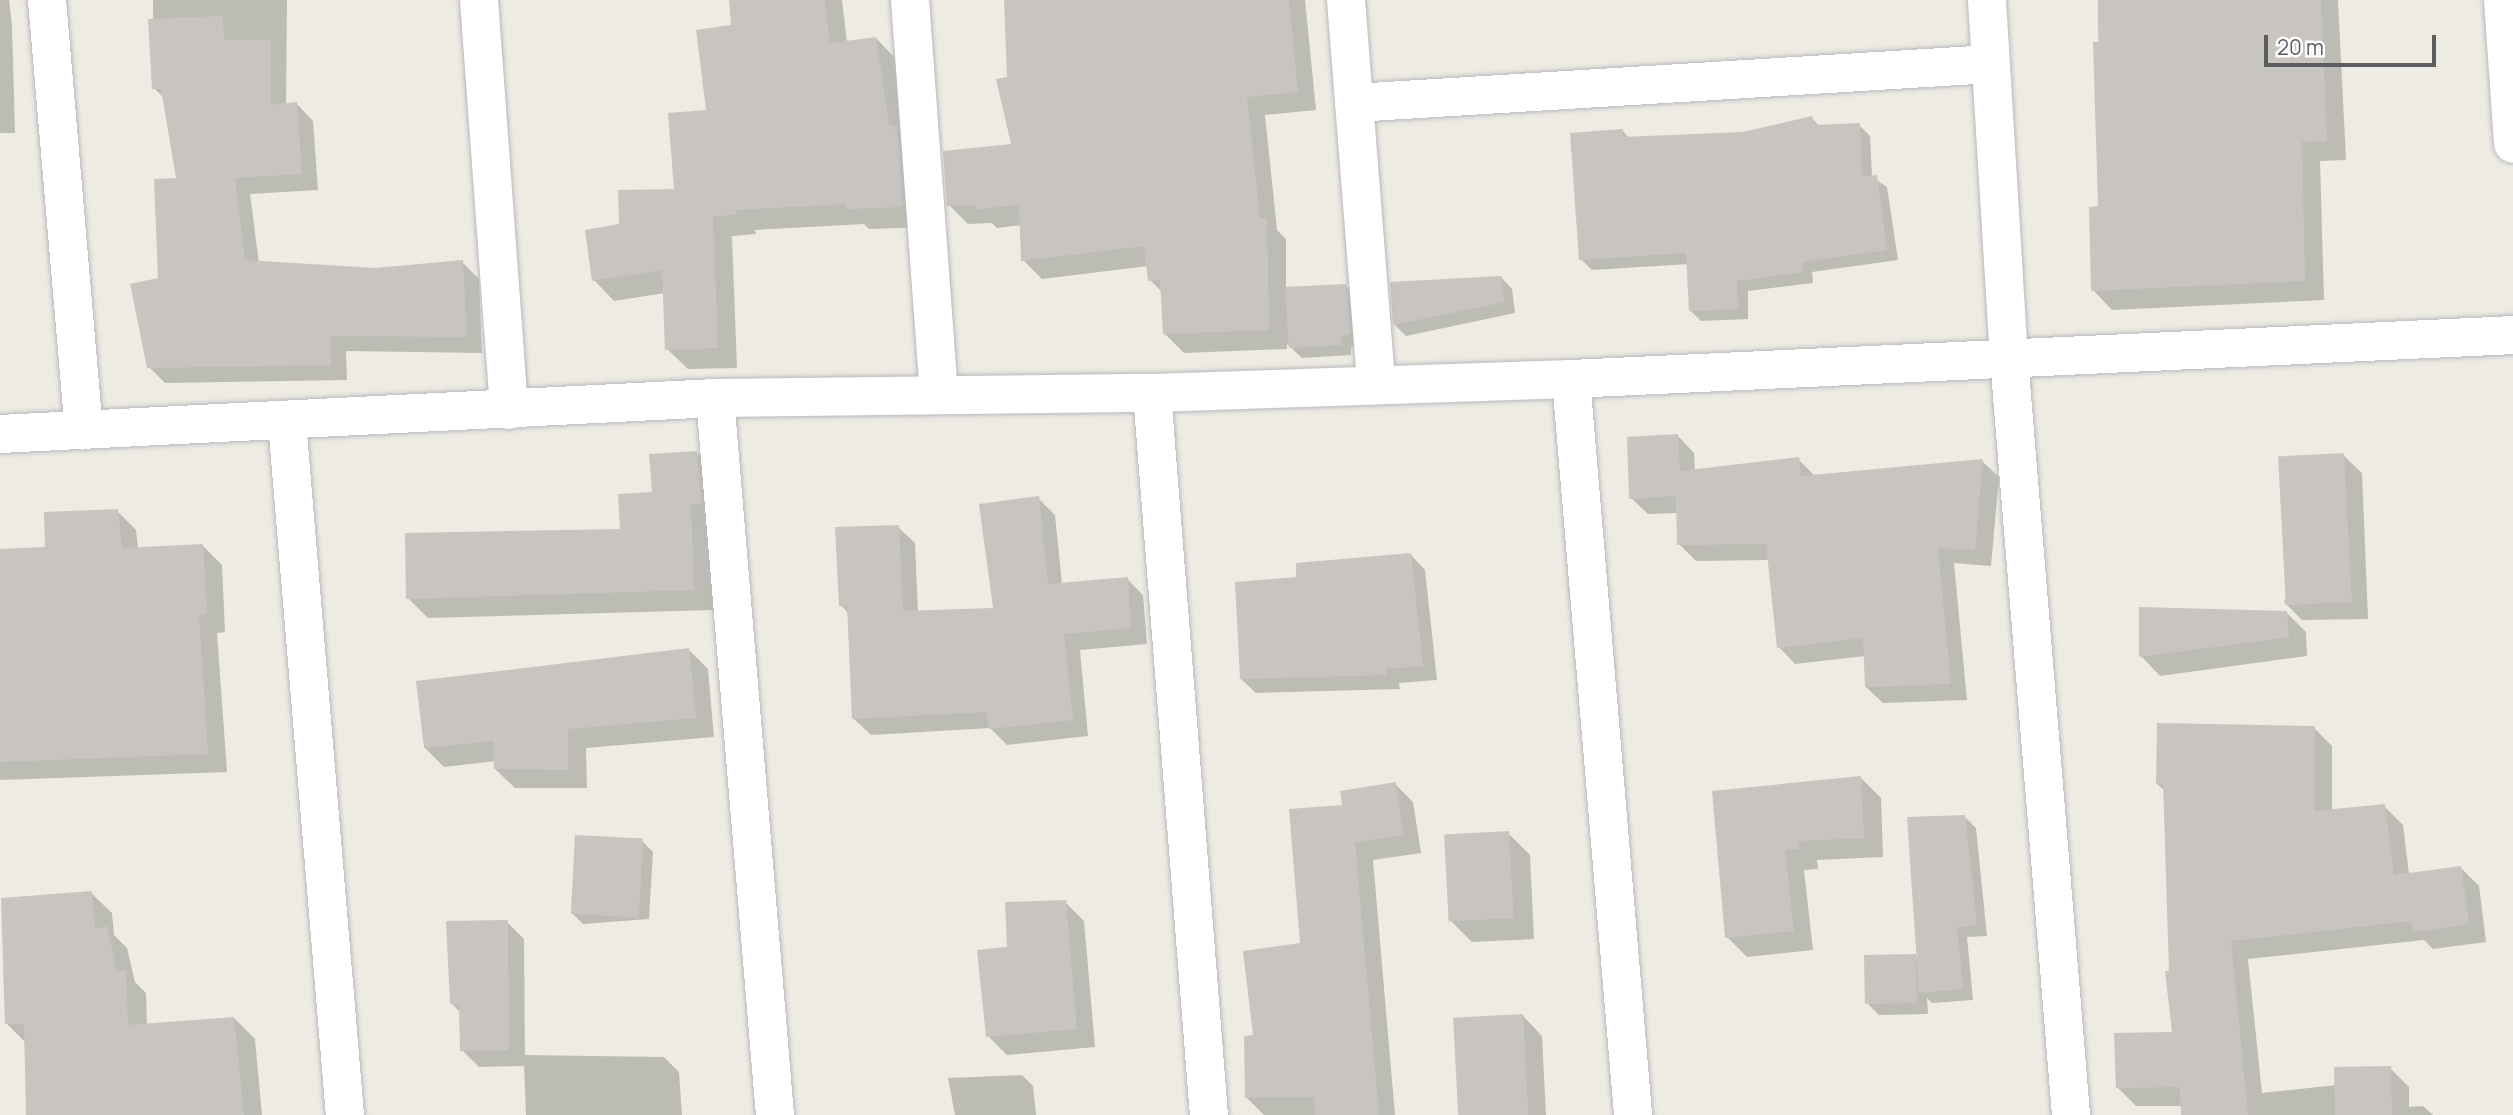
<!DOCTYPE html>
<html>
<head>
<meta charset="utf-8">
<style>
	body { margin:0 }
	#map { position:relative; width:2513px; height:1115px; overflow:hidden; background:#edebe2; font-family:Manrope,sans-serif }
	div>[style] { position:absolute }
	.shadow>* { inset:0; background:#0003 }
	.building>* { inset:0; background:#c8c5c0; transform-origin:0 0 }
	.roads { filter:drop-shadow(0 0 2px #b8b9be) drop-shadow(0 0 2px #b8b9be) }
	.minor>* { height:38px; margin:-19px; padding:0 19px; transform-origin:19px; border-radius:19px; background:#fff }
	span { translate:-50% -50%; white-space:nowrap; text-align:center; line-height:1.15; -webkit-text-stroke:5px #fff; paint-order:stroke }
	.scale { position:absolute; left:2264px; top:35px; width:172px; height:32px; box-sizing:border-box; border:4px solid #5b5d62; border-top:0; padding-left:9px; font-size:21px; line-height:24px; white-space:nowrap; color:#5b5d62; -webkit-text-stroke:5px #fff; paint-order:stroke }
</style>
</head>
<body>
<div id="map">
	<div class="shadow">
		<div style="clip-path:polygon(0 0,9px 0,12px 26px,15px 133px,0 133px)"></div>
		<div style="clip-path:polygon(153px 0,287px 0,286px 105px,297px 104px,313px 121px,318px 190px,250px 194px,259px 263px,375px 270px,462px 262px,479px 279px,482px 353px,346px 351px,347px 380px,165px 383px,149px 367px,178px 180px,165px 99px,154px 88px)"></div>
		<div style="clip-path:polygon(731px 0,842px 0,847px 42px,876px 38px,896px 59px,923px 227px,869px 229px,864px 224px,755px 230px,756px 234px,732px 236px,737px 368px,688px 369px,667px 349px,665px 293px,614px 301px,594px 280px,621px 226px,676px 190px,708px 112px,733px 27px)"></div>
		<div style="clip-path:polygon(1005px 0,1305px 0,1316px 110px,1265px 115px,1277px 230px,1286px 239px,1286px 289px,1346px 286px,1357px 297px,1360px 345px,1351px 347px,1351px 355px,1302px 358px,1287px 344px,1287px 349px,1184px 353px,1165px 334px,1163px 293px,1150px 280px,1148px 266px,1042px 279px,1023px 260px,1022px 225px,997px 228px,992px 223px,968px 224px,949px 205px,1013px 145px)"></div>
		<div style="clip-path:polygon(2098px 0,2338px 0,2346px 160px,2320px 161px,2324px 300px,2112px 310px,2093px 290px,2100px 208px)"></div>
		<div style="clip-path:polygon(1812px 118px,1820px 127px,1859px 125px,1870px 136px,1872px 177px,1887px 187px,1898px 260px,1812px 272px,1813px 283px,1748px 291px,1748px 319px,1701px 321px,1690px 310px,1689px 264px,1592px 270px,1581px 259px,1622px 130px,1630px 139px,1744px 133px)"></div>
		<div style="clip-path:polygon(1501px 277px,1512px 289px,1515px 313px,1406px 336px,1395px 325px)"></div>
		<div style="clip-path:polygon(1678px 436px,1694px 453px,1695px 471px,1798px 459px,1815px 476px,1982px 461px,1999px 477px,1991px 566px,1954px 563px,1967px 700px,1883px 703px,1866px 687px,1865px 656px,1795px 664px,1779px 647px,1769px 560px,1696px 561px,1679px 544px,1678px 513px,1648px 514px,1631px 498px)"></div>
		<div style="clip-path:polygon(697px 453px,717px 473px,713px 610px,428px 618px,408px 598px,622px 530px)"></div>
		<div style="clip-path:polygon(2343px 455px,2362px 473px,2368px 619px,2302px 620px,2284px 602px)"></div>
		<div style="clip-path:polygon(1038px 498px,1055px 515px,1062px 584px,1127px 579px,1143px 595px,1147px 644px,1080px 650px,1088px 736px,1007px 745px,990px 728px,871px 735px,854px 719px,849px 614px,841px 605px,898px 527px,915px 543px,918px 612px,995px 609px)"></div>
		<div style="clip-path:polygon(117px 511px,136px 530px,138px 549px,203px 546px,222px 565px,225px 632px,217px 633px,227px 772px,0 780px,0 550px,47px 548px)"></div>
		<div style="clip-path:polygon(1411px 555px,1425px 570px,1437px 680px,1399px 683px,1400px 689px,1256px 693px,1241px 679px,1297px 579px)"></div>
		<div style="clip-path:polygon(2286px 612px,2306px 632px,2307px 656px,2160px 676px,2141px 656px)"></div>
		<div style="clip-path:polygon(689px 650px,708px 669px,714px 737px,586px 748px,587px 788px,515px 788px,495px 769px,496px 761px,444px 767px,425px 748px)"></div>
		<div style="clip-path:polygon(2314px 728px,2332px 746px,2332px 811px,2384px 806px,2403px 825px,2409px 874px,2460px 867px,2479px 886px,2486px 942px,2433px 949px,2424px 940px,2248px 959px,2262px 1093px,2336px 1085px,2390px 1068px,2409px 1087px,2409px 1107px,2423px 1106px,2433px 1115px,2183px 1115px,2182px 1106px,2136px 1106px,2118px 1088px,2174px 1034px,2165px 791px,2157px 784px)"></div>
		<div style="clip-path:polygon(1861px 778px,1881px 798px,1883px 857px,1817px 860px,1818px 869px,1804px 870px,1813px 950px,1747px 957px,1727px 937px,1714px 793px)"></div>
		<div style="clip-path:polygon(1395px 784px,1413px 802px,1421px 853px,1373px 860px,1395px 1115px,1264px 1115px,1247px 1098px,1255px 1037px,1302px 945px,1344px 807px)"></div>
		<div style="clip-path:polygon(1965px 817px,1976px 828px,1987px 936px,1967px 937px,1973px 1000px,1932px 1003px,1927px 998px,1928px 1014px,1879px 1015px,1868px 1004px,1915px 956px,1919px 960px)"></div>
		<div style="clip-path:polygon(1508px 833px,1530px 855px,1534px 939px,1472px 942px,1450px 920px)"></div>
		<div style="clip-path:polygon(642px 841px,653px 852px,649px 919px,583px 924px,572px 913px)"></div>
		<div style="clip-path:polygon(91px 893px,112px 913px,114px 935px,127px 948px,135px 982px,146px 993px,147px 1026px,234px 1018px,255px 1039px,262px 1115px,28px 1115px,26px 1043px,7px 1024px)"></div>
		<div style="clip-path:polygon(1065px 902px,1084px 921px,1095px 1047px,1007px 1055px,988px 1036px,1009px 949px)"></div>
		<div style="clip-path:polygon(507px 922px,524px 939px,525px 1055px,664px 1057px,679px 1072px,682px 1115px,526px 1115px,524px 1066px,479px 1067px,462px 1050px,461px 1013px,452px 1004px)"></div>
		<div style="clip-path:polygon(1523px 1016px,1542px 1036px,1546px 1115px,1459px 1115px)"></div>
		<div style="clip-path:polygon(1022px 1075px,1033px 1086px,1036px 1115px,955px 1115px,948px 1078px)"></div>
	</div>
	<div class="building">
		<div style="clip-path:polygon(729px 0,825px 0,830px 43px,876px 37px,889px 125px,897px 125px,903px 207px,847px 209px,846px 204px,736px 210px,736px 215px,713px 216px,718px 348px,665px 350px,662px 270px,592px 281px,585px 230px,619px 224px,618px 190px,674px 189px,668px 113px,706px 110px,696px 30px,731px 25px)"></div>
		<div style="clip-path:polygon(1004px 0,1289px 0,1298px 92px,1247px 97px,1260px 218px,1267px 218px,1269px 330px,1163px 334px,1160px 280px,1148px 281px,1144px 246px,1021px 261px,1019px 204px,976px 210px,975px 205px,947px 206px,943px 151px,1011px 144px,996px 79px,1007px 77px)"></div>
		<div style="clip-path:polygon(2098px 0,2321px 0,2327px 141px,2302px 142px,2305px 281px,2091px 291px,2089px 207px,2098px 206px,2093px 42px,2099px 42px)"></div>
		<div style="clip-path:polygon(223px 16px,224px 40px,271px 40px,271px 105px,297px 102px,302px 174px,235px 178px,245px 260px,375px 268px,463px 260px,467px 337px,330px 336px,331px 365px,147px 368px,130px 284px,158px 278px,154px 179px,176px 178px,161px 89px,152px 89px,148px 19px)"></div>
		<div style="clip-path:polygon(1812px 116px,1815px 125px,1860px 123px,1862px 177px,1877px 175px,1887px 250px,1802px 262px,1803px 272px,1737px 281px,1738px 309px,1689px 311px,1686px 253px,1579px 260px,1570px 133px,1623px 129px,1623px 137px,1743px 132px)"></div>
		<div style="clip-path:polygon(1501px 276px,1505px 302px,1393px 325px,1390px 282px)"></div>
		<div style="clip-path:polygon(1346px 284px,1350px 334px,1341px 336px,1341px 345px,1289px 348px,1285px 287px)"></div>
		<div style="clip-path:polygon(1678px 434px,1680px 471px,1799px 457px,1801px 476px,1983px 459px,1975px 550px,1938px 548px,1951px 684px,1865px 687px,1863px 638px,1777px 648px,1766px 544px,1677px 545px,1676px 496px,1629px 499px,1627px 437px)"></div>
		<div style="clip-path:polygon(697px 451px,702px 503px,691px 504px,694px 590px,406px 599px,405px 533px,620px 529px,618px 494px,652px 492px,649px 454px)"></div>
		<div style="left:2344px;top:453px;width:149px;height:66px;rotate:87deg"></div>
		<div style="clip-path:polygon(1039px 496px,1048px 584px,1128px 577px,1131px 628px,1064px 634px,1073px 720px,989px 729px,987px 712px,852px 719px,847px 606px,839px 606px,835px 527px,899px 525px,903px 611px,993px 608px,979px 504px)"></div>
		<div style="clip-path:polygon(118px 509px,122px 548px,203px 544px,207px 614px,199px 614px,208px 754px,0 762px,0 549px,45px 547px,44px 512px)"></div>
		<div style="clip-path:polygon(1411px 553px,1423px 666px,1386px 669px,1386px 675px,1240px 679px,1235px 582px,1296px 577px,1296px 563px)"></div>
		<div style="clip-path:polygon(2139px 607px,2287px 611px,2289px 637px,2139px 657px)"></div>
		<div style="clip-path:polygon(689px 648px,696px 718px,568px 729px,568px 770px,494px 769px,494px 741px,424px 748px,416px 681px)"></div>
		<div style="clip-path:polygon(2157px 723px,2315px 726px,2314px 811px,2385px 804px,2394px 875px,2461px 866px,2469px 924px,2413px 932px,2411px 921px,2231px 941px,2248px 1115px,2181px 1115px,2180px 1087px,2116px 1088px,2114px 1033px,2172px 1032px,2165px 971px,2169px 971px,2163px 784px,2156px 784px)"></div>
		<div style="clip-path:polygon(1861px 776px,1864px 838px,1798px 841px,1799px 849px,1785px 850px,1794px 931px,1725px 938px,1712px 791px)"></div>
		<div style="clip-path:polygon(1396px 782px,1403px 835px,1355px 842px,1379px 1115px,1315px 1115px,1314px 1097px,1245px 1098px,1244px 1036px,1253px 1035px,1243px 951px,1300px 943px,1289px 809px,1342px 805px,1340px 791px)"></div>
		<div style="clip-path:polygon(1965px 815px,1977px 925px,1957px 927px,1963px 989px,1919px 993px,1907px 817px)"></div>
		<div style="left:1509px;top:831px;width:87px;height:65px;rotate:87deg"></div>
		<div style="left:575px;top:835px;width:68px;height:79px;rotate:3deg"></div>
		<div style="clip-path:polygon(92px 891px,95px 929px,107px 926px,117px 971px,126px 971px,128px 1025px,234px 1017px,244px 1115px,26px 1115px,24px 1024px,5px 1024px,1px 898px)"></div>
		<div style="clip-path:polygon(1066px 900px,1077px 1029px,986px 1037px,977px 950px,1007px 947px,1005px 902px)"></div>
		<div style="clip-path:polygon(508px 920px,509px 1050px,460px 1051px,459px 1004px,450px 1004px,446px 921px)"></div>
		<div style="left:1916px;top:954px;width:49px;height:52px;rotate:89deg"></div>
		<div style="left:1523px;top:1014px;width:101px;height:70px;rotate:87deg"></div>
		<div style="left:2391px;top:1066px;width:49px;height:57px;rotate:89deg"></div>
	</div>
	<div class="roads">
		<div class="minor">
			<div style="left:47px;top:0;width:432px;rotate:85.1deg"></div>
			<div style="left:479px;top:0;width:411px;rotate:85.8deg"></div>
			<div style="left:910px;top:0;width:395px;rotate:85.8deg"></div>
			<div style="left:1346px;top:0;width:384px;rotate:85.5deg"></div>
			<div style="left:1987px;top:0;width:360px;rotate:86.5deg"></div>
			<div style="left:2009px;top:359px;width:759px;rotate:85.31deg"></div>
			<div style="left:2503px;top:0;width:144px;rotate:86deg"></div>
			<div style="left:1354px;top:103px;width:638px;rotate:-3.5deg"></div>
			<div style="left:1571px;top:379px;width:739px;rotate:85.18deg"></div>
			<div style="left:1152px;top:393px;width:724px;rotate:85.49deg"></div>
			<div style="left:715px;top:398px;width:720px;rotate:85.22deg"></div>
			<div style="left:287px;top:422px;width:695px;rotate:85.22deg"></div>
			<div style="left:0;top:434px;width:716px;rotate:-2.88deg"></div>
			<div style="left:715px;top:398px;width:437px;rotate:-0.7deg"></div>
			<div style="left:1152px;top:393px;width:419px;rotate:-1.9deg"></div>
			<div style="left:1571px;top:379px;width:943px;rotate:-2.67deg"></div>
		</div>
	</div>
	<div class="scale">20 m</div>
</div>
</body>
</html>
